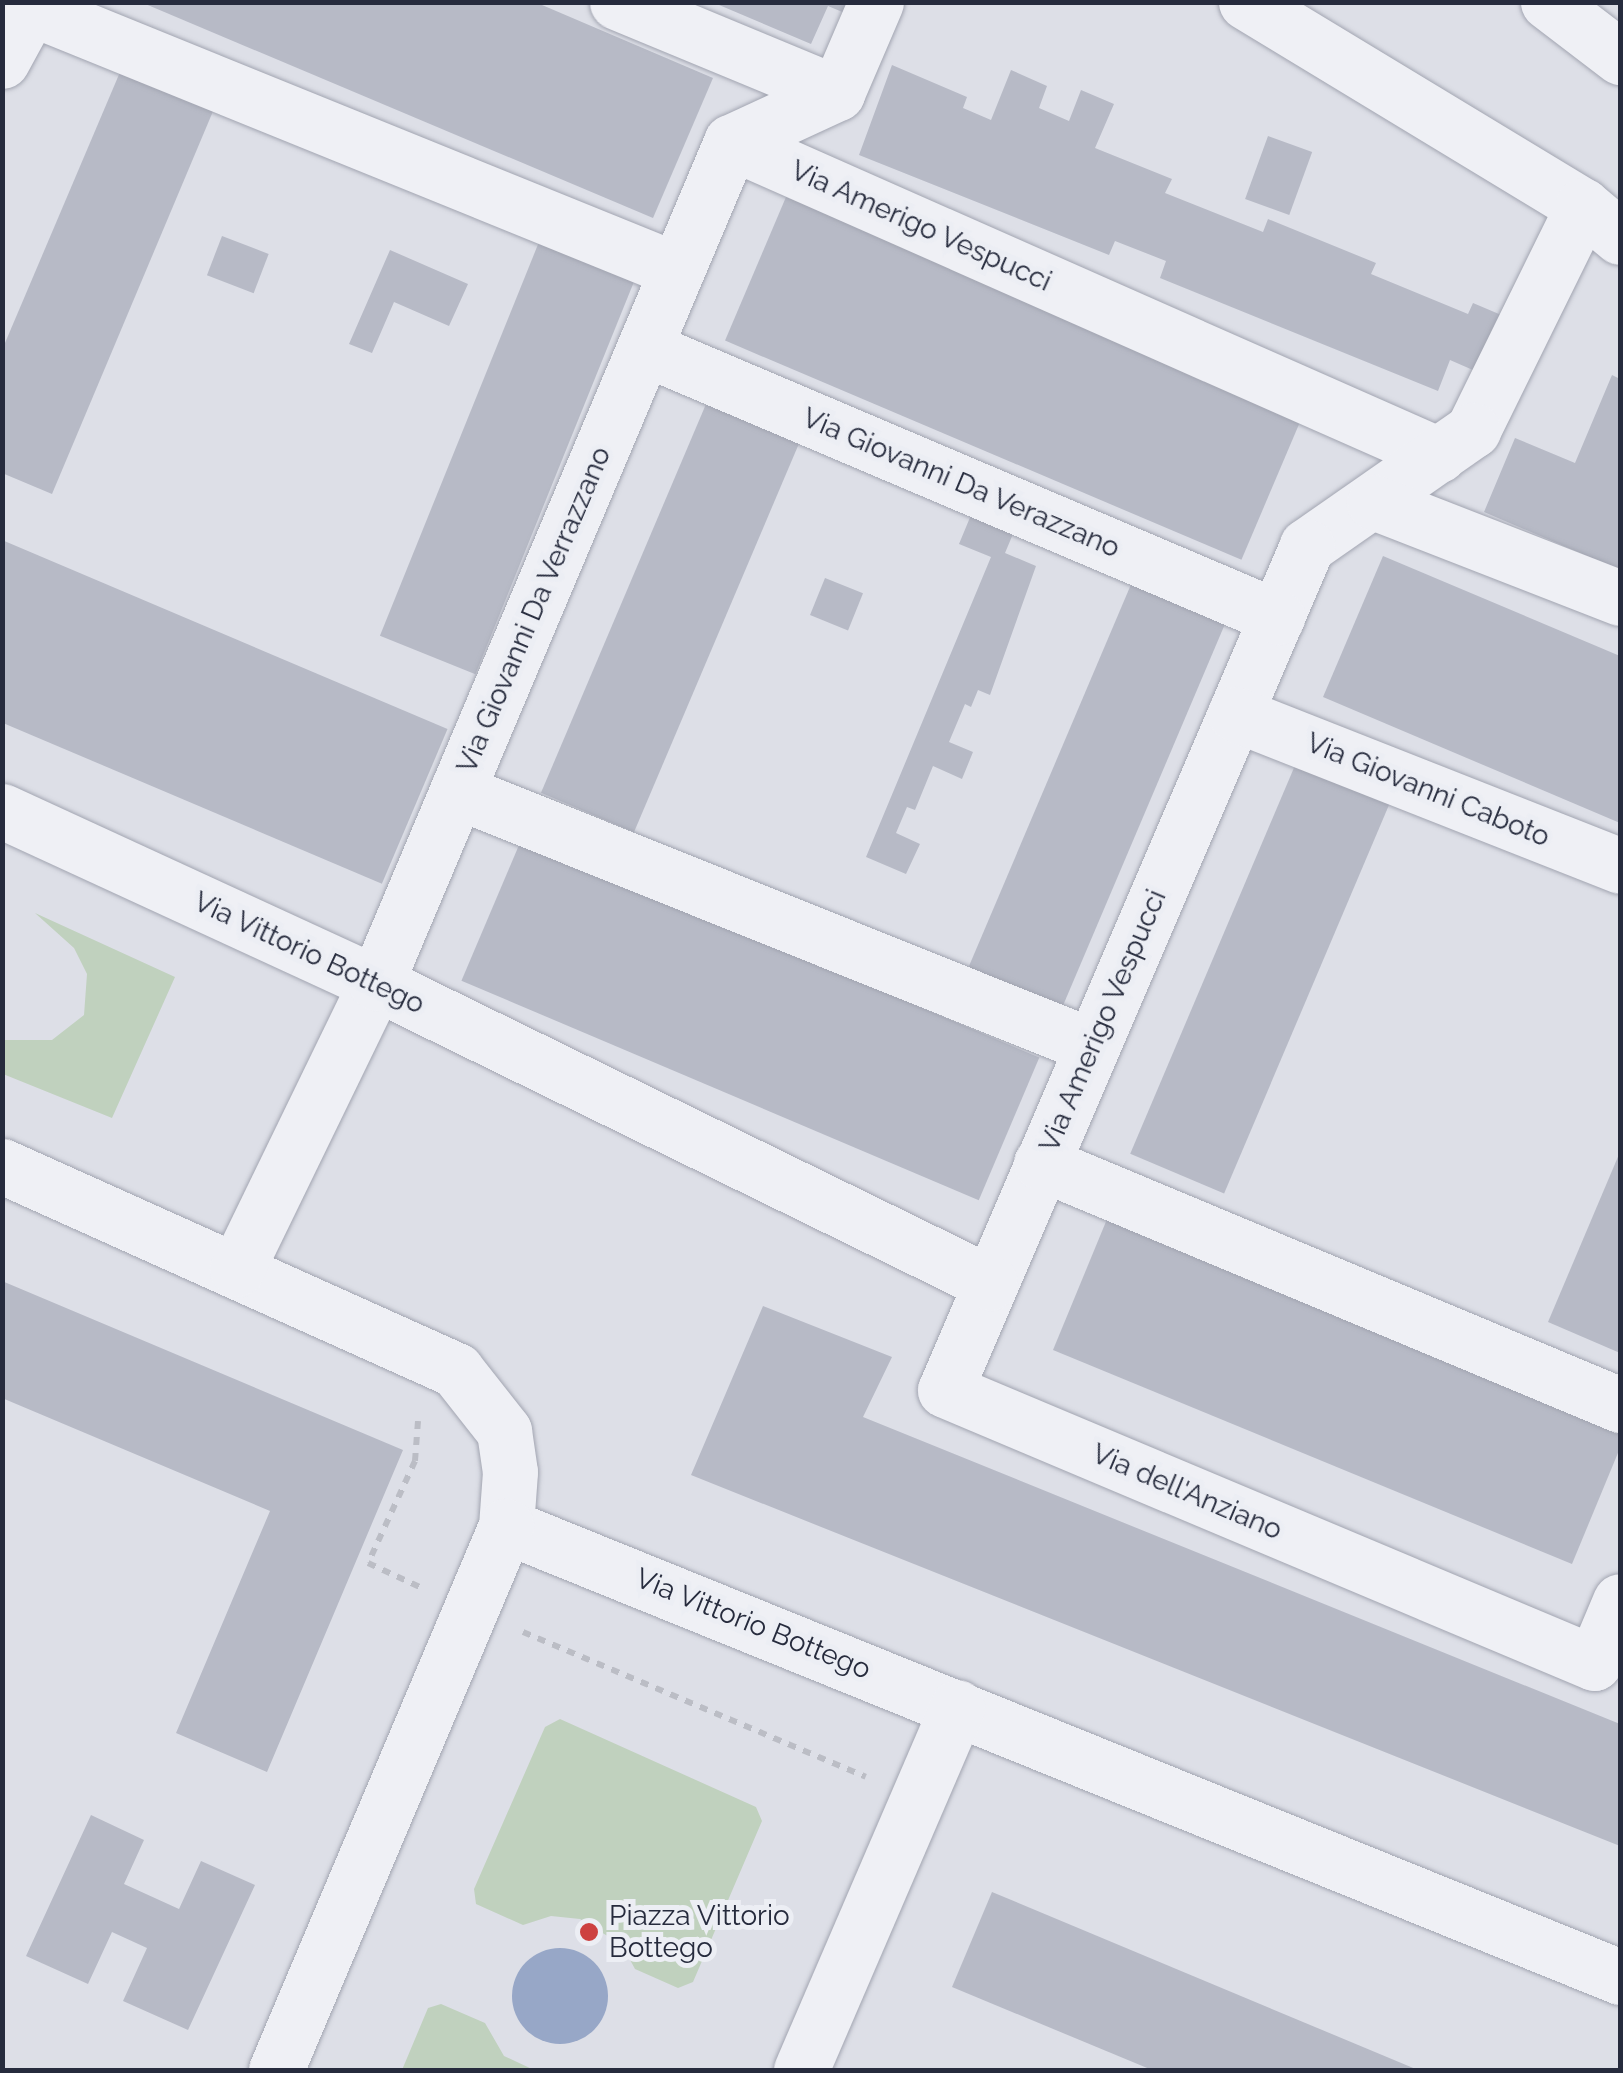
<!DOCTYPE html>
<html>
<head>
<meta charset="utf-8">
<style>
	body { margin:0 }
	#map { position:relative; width:1623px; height:2073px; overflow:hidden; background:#dddfe7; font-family:Raleway,sans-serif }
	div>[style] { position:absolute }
	.green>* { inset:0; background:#c0d1be }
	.water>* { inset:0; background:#97a7c7 }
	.round { border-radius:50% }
	.building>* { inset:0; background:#b7bac6; transform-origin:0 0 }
	.path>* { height:6px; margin-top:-3px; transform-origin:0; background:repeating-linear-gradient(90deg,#bbbdc5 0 8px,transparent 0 16px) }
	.roads { filter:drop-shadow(0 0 2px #a2a5b1) drop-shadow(0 0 2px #a2a5b1) }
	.minor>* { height:55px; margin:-27.5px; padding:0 27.5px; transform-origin:27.5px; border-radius:27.5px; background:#eff0f5 }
	.dots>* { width:28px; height:28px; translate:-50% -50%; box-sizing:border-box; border:5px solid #eceef4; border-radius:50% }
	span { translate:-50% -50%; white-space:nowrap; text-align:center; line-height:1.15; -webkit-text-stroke:10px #eceef4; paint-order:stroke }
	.street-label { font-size:28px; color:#262b3d }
	.poi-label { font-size:28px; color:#262b3d }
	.left { translate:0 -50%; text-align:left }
	.frame { position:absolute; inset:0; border:5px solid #262b3d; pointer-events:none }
</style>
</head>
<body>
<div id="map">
	<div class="green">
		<div style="clip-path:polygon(35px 913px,175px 977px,112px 1118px,3px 1074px,3px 1040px,52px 1040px,84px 1015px,87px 974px,74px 948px)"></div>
		<div style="clip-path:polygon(560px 1719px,756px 1807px,762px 1821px,693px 1982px,678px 1988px,635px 1969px,622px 1945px,580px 1919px,551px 1916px,523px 1925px,476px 1904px,474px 1889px,545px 1727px)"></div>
		<div style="clip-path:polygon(441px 2004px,485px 2023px,504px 2056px,534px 2070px,402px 2070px,428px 2008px)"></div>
	</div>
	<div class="water">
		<div class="round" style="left:512px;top:1948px;width:96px;height:96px"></div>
	</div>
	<div class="building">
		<div style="clip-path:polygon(535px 2px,713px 78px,653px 218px,143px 3px)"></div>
		<div style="clip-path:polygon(712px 2px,866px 2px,859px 19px,828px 6px,811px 44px)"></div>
		<div style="clip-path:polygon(126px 58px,219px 97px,52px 494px,2px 473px,2px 350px)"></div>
		<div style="clip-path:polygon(892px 65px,967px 97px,963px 108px,991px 120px,1011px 70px,1047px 86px,1039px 108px,1069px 121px,1081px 90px,1114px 104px,1095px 148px,1172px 179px,1165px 193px,1263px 232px,1268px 219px,1376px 263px,1371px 274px,1468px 314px,1473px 303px,1506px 317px,1482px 374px,1450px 360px,1438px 391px,1160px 278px,1166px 261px,1115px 241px,1109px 255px,859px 155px)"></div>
		<div style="left:1268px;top:136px;width:47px;height:67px;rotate:20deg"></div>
		<div style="left:786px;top:197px;width:561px;height:156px;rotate:23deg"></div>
		<div style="left:222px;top:236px;width:50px;height:42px;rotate:21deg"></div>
		<div style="left:541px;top:237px;width:103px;height:430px;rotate:22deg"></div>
		<div style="clip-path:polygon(390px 250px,468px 284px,449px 326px,394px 302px,372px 353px,349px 344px)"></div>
		<div style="clip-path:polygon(1612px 375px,1620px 379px,1620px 570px,1484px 512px,1515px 438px,1575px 463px)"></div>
		<div style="left:709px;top:397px;width:101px;height:430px;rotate:23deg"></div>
		<div style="clip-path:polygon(976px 503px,1018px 522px,1005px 553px,1036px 566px,990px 695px,978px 690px,971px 707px,965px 704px,949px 742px,973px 752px,962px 779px,933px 766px,915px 810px,907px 807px,896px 833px,920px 844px,906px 874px,866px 857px,991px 557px,959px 544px)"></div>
		<div style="left:2px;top:540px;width:484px;height:168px;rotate:23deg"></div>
		<div style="clip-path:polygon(1383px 556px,1620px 656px,1620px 823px,1323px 697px)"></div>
		<div style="left:1135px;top:575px;width:102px;height:431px;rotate:23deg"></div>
		<div style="left:825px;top:578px;width:41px;height:40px;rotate:22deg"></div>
		<div style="left:1299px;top:756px;width:102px;height:432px;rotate:23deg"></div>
		<div style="left:522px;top:838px;width:562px;height:155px;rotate:23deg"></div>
		<div style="clip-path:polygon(1620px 1152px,1620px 1353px,1548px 1322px)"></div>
		<div style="clip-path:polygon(1112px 1207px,1620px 1416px,1620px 1448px,1572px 1564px,1053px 1350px)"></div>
		<div style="clip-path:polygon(2px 1281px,403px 1450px,267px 1772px,176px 1733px,270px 1511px,2px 1398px)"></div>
		<div style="clip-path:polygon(763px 1306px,892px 1357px,863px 1417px,1620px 1724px,1620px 1846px,691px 1475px)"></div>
		<div style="clip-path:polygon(91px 1815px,144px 1840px,124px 1884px,179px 1909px,201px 1861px,255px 1885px,188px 2030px,123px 2001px,147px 1948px,112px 1932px,88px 1984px,26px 1956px)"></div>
		<div style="clip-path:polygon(992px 1892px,1418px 2070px,1152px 2070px,952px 1987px)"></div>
	</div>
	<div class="path">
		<div style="left:418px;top:1421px;width:40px;rotate:94.3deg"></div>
		<div style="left:415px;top:1461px;width:112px;rotate:114.7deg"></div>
		<div style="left:368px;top:1563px;width:57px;rotate:24.8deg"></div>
		<div style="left:523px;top:1632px;width:372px;rotate:22.9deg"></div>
	</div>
	<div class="roads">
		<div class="minor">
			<div style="left:617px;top:2px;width:238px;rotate:22.5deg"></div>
			<div style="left:1246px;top:2px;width:394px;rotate:31.2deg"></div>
			<div style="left:1583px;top:206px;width:48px;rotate:40deg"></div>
			<div style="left:1548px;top:2px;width:91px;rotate:37.4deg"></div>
			<div style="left:31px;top:8px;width:697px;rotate:22.08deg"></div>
			<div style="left:2px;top:61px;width:67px;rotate:-61.5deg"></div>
			<div style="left:731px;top:142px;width:774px;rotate:23.85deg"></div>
			<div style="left:1583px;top:206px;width:250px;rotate:116.2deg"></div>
			<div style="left:1473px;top:430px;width:203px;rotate:145.1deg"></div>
			<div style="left:1307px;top:546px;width:918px;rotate:113.21deg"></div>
			<div style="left:945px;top:1390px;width:704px;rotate:22.81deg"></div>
			<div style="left:1594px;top:1663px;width:67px;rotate:-67.2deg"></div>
			<div style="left:644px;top:348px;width:688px;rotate:23.02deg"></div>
			<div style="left:1374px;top:502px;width:264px;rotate:21.3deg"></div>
			<div style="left:1235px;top:714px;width:414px;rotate:21.5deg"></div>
			<div style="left:457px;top:791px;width:684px;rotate:21.88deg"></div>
			<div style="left:2px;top:811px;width:412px;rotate:24.7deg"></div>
			<div style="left:376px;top:983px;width:683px;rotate:26.04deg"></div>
			<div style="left:1041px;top:1163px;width:628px;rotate:22.68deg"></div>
			<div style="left:2px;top:1166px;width:498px;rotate:24.2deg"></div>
			<div style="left:456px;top:1370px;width:78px;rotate:51.8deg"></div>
			<div style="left:504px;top:1431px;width:41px;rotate:81.7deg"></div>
			<div style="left:510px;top:1472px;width:54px;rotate:94.2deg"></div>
			<div style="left:506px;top:1526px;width:1202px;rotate:22.04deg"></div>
			<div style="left:237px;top:1269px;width:318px;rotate:-64.1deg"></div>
			<div style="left:376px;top:983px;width:913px;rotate:-67.11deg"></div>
			<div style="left:731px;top:142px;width:117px;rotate:-24.8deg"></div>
			<div style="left:837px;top:93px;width:99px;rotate:-66.8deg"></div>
			<div style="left:276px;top:2070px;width:591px;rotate:-67.08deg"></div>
			<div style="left:801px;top:2070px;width:395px;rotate:-66.7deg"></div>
		</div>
	</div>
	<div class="dots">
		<div style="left:589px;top:1932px;background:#cd4140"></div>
	</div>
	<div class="street-label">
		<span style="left:921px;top:226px;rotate:24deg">Via Amerigo Vespucci</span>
		<span style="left:961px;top:483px;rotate:23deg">Via Giovanni Da Verazzano</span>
		<span style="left:534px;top:610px;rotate:-67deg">Via Giovanni Da Verrazzano</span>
		<span style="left:1428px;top:790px;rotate:22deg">Via Giovanni Caboto</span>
		<span style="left:309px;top:953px;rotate:25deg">Via Vittorio Bottego</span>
		<span style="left:1103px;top:1021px;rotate:-67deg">Via Amerigo Vespucci</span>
		<span style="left:1187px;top:1492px;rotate:23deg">Via dell'Anziano</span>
		<span style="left:753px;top:1624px;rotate:22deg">Via Vittorio Bottego</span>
	</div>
	<div class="poi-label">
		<span class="left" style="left:609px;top:1932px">Piazza Vittorio<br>Bottego</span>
	</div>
	<div class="frame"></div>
</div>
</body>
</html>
